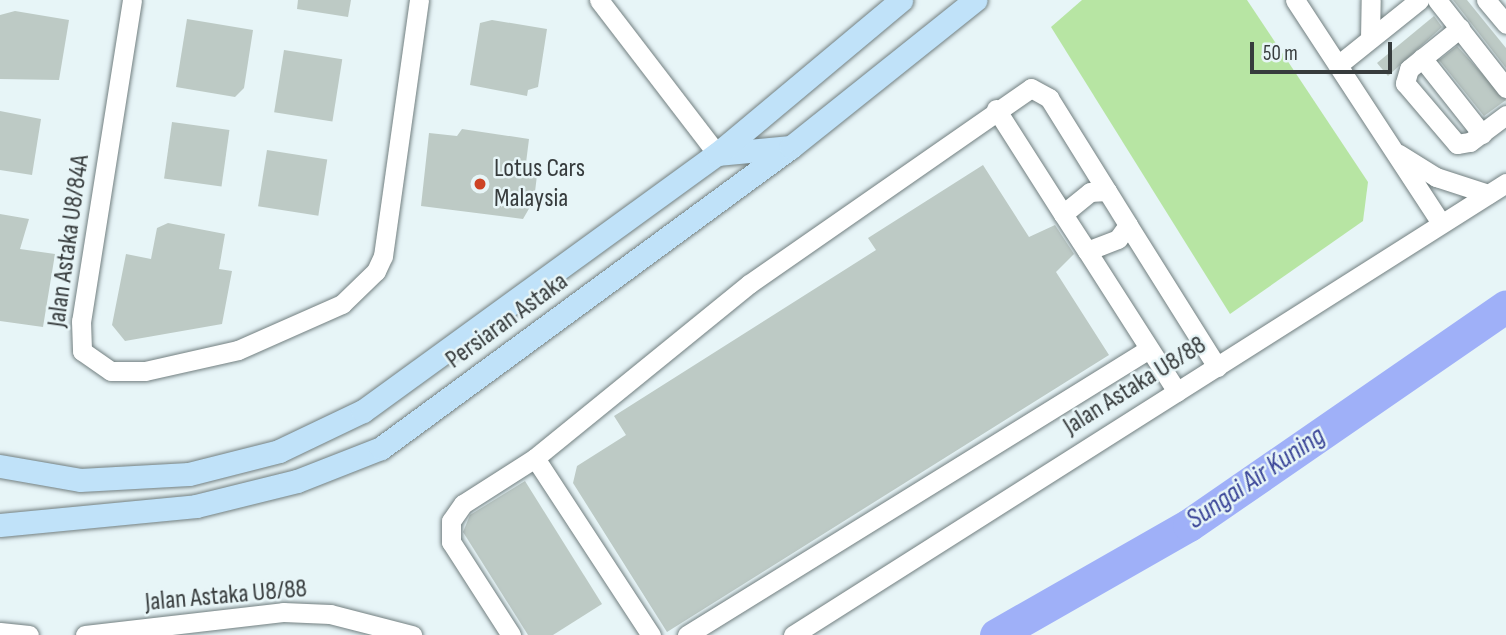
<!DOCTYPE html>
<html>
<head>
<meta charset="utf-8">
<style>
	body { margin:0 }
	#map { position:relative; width:1506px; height:635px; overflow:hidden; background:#e7f5f7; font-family:"Sofia Sans Condensed",sans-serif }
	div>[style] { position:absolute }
	.green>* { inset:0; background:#b7e5a3 }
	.river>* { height:33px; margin:-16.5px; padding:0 16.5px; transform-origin:16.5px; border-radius:16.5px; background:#9fb0f8 }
	.building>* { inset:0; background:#bdcac5; transform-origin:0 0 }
	.roads { filter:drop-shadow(0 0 2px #727f80) drop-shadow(0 0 2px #727f80) }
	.minor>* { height:19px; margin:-9.5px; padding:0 9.5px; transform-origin:9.5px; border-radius:9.5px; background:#fff }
	.major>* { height:23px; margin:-11.5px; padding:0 11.5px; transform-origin:11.5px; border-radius:11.5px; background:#c0e2f9 }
	.dots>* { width:19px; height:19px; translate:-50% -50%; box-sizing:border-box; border:4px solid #e7f5f7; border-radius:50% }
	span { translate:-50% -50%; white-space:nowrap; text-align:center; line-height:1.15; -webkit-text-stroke:5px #e7f5f7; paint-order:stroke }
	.poi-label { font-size:26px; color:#373c3d }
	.left { translate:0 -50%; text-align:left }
	.street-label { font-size:26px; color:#373c3d }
	.water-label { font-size:28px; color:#394497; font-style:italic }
	.scale { position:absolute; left:1250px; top:42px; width:142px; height:32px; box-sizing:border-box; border:4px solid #373c3d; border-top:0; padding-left:9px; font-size:21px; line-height:24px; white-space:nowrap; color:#373c3d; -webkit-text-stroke:5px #e7f5f7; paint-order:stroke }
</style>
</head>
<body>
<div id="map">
	<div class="green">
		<div style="clip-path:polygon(1082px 0,1247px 0,1368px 182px,1363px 221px,1230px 314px,1051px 27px)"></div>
	</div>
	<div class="river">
		<div style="left:996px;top:635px;width:222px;rotate:-29.7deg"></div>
		<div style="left:1189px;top:525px;width:385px;rotate:-34.6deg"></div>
	</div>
	<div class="building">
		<div style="clip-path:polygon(298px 0,351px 0,348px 17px,297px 9px)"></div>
		<div style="clip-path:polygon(1453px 0,1467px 0,1506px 48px,1506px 68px)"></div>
		<div style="clip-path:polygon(15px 11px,69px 20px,59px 80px,0 79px,0 15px)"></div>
		<div style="clip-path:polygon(1434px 16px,1442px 27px,1388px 76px,1377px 63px)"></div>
		<div style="clip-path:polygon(187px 19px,253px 30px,244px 88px,235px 97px,176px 87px)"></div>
		<div style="clip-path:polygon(492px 20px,547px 29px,538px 87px,528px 90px,527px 96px,470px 85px,480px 23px)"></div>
		<div style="clip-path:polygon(1457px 46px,1506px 100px,1484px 116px,1439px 60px)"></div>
		<div style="left:284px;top:50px;width:59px;height:63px;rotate:9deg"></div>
		<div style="clip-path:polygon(0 111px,41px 119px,32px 175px,0 170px)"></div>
		<div style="left:172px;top:122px;width:58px;height:57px;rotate:8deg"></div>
		<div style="clip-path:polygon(462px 129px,529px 139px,526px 163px,538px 167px,534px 200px,523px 219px,421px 206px,429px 133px,457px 136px)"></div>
		<div style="left:267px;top:150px;width:61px;height:57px;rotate:9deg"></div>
		<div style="clip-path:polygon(983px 165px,1029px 237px,1055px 225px,1074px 254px,1056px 272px,1109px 355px,667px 632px,573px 483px,577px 466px,626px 435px,614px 416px,876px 250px,868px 238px)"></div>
		<div style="clip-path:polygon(0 214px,29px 219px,20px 249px,55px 254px,43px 327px,0 321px)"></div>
		<div style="clip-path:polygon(168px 223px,225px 234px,219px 269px,232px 271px,222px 324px,125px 341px,112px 325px,126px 254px,151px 259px,157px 228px)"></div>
		<div style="clip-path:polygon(525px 481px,602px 604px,553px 635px,528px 635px,463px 532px,470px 515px)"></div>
	</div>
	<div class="roads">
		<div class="minor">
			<div style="left:132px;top:0;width:325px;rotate:99deg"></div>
			<div style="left:81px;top:321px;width:30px;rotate:88deg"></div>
			<div style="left:82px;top:351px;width:35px;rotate:35deg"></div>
			<div style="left:111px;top:371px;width:34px"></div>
			<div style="left:145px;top:371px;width:95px;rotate:-12.7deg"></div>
			<div style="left:238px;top:350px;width:114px;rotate:-23.9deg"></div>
			<div style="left:342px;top:304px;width:47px;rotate:-44.1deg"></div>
			<div style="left:376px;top:271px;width:17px;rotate:-65deg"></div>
			<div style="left:383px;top:256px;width:259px;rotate:-82deg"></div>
			<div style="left:599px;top:0;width:194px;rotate:52.5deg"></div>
			<div style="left:1295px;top:0;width:267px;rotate:56.8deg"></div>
			<div style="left:1437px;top:0;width:112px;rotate:51.9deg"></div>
			<div style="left:1486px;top:0;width:31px;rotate:50deg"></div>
			<div style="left:1460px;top:28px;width:65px;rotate:141.2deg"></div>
			<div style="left:1409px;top:69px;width:15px;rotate:106deg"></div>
			<div style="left:1405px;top:83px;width:80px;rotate:49.6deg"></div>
			<div style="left:1457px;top:144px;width:13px;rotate:-9deg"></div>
			<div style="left:1470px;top:142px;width:45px;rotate:-36.9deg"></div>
			<div style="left:1370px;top:39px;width:39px;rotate:-89deg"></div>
			<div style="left:1422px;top:58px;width:97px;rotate:51.7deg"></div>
			<div style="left:1338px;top:65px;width:104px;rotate:-38.7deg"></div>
			<div style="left:996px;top:109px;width:125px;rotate:57.5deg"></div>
			<div style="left:1399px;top:154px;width:44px;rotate:31.9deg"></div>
			<div style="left:1436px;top:177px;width:55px;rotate:18.1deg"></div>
			<div style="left:1107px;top:191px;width:40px;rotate:58deg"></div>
			<div style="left:1128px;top:225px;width:17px;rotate:126deg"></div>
			<div style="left:1118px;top:239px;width:33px;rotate:159deg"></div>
			<div style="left:1087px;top:251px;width:44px;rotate:-123deg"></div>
			<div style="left:1063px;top:214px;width:35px;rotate:-39deg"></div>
			<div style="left:1090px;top:192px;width:17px;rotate:-3deg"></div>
			<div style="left:1128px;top:225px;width:168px;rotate:57.9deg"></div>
			<div style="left:1087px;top:251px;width:167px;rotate:57.4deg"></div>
			<div style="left:535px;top:458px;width:212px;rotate:56.8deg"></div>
			<div style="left:0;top:632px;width:29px;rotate:6deg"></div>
			<div style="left:85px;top:635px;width:199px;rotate:-6.6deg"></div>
			<div style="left:283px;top:612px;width:47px;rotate:2.4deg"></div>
			<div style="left:330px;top:614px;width:85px;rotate:14.4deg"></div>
			<div style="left:511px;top:635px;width:111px;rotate:-122.8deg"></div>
			<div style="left:451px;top:542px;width:21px;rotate:-90deg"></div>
			<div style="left:451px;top:521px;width:21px;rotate:-55deg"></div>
			<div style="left:463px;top:504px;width:85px;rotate:-32.6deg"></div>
			<div style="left:535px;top:458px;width:276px;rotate:-39.1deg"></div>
			<div style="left:749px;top:284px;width:343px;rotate:-34.8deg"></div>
			<div style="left:1031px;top:88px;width:21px;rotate:29deg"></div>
			<div style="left:1049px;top:98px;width:110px;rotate:58.1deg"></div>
			<div style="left:687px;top:635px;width:543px;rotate:-31.76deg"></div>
			<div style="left:793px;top:635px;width:844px;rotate:-32.37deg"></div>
		</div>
		<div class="major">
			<div style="left:717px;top:154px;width:74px;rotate:-5.4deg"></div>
			<div style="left:0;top:466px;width:81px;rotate:9.9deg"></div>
			<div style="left:80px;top:480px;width:109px;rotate:-3.2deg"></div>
			<div style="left:189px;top:474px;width:93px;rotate:-14.3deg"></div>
			<div style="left:279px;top:451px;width:93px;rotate:-25.5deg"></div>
			<div style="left:363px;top:411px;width:437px;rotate:-36deg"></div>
			<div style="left:717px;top:154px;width:240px;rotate:-39.9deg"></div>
			<div style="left:0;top:525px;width:197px;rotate:-5.5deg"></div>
			<div style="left:196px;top:506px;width:104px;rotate:-13.9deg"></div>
			<div style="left:297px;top:481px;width:90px;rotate:-21.4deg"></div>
			<div style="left:381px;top:448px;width:509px;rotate:-36.28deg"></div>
			<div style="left:791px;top:147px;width:236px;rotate:-38.6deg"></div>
		</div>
	</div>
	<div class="dots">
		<div style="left:480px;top:184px;background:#cd4325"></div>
	</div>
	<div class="poi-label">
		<span class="left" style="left:494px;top:184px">Lotus Cars<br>Malaysia</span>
	</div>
	<div class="street-label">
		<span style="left:69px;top:241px;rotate:-82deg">Jalan Astaka U8/84A</span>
		<span style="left:507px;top:321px;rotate:-36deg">Persiaran Astaka</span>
		<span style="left:1135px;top:386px;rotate:-32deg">Jalan Astaka U8/88</span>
		<span style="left:226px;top:596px;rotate:-5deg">Jalan Astaka U8/88</span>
	</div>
	<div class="water-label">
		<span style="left:1256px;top:478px;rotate:-34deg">Sungai Air Kuning</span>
	</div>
	<div class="scale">50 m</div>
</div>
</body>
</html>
